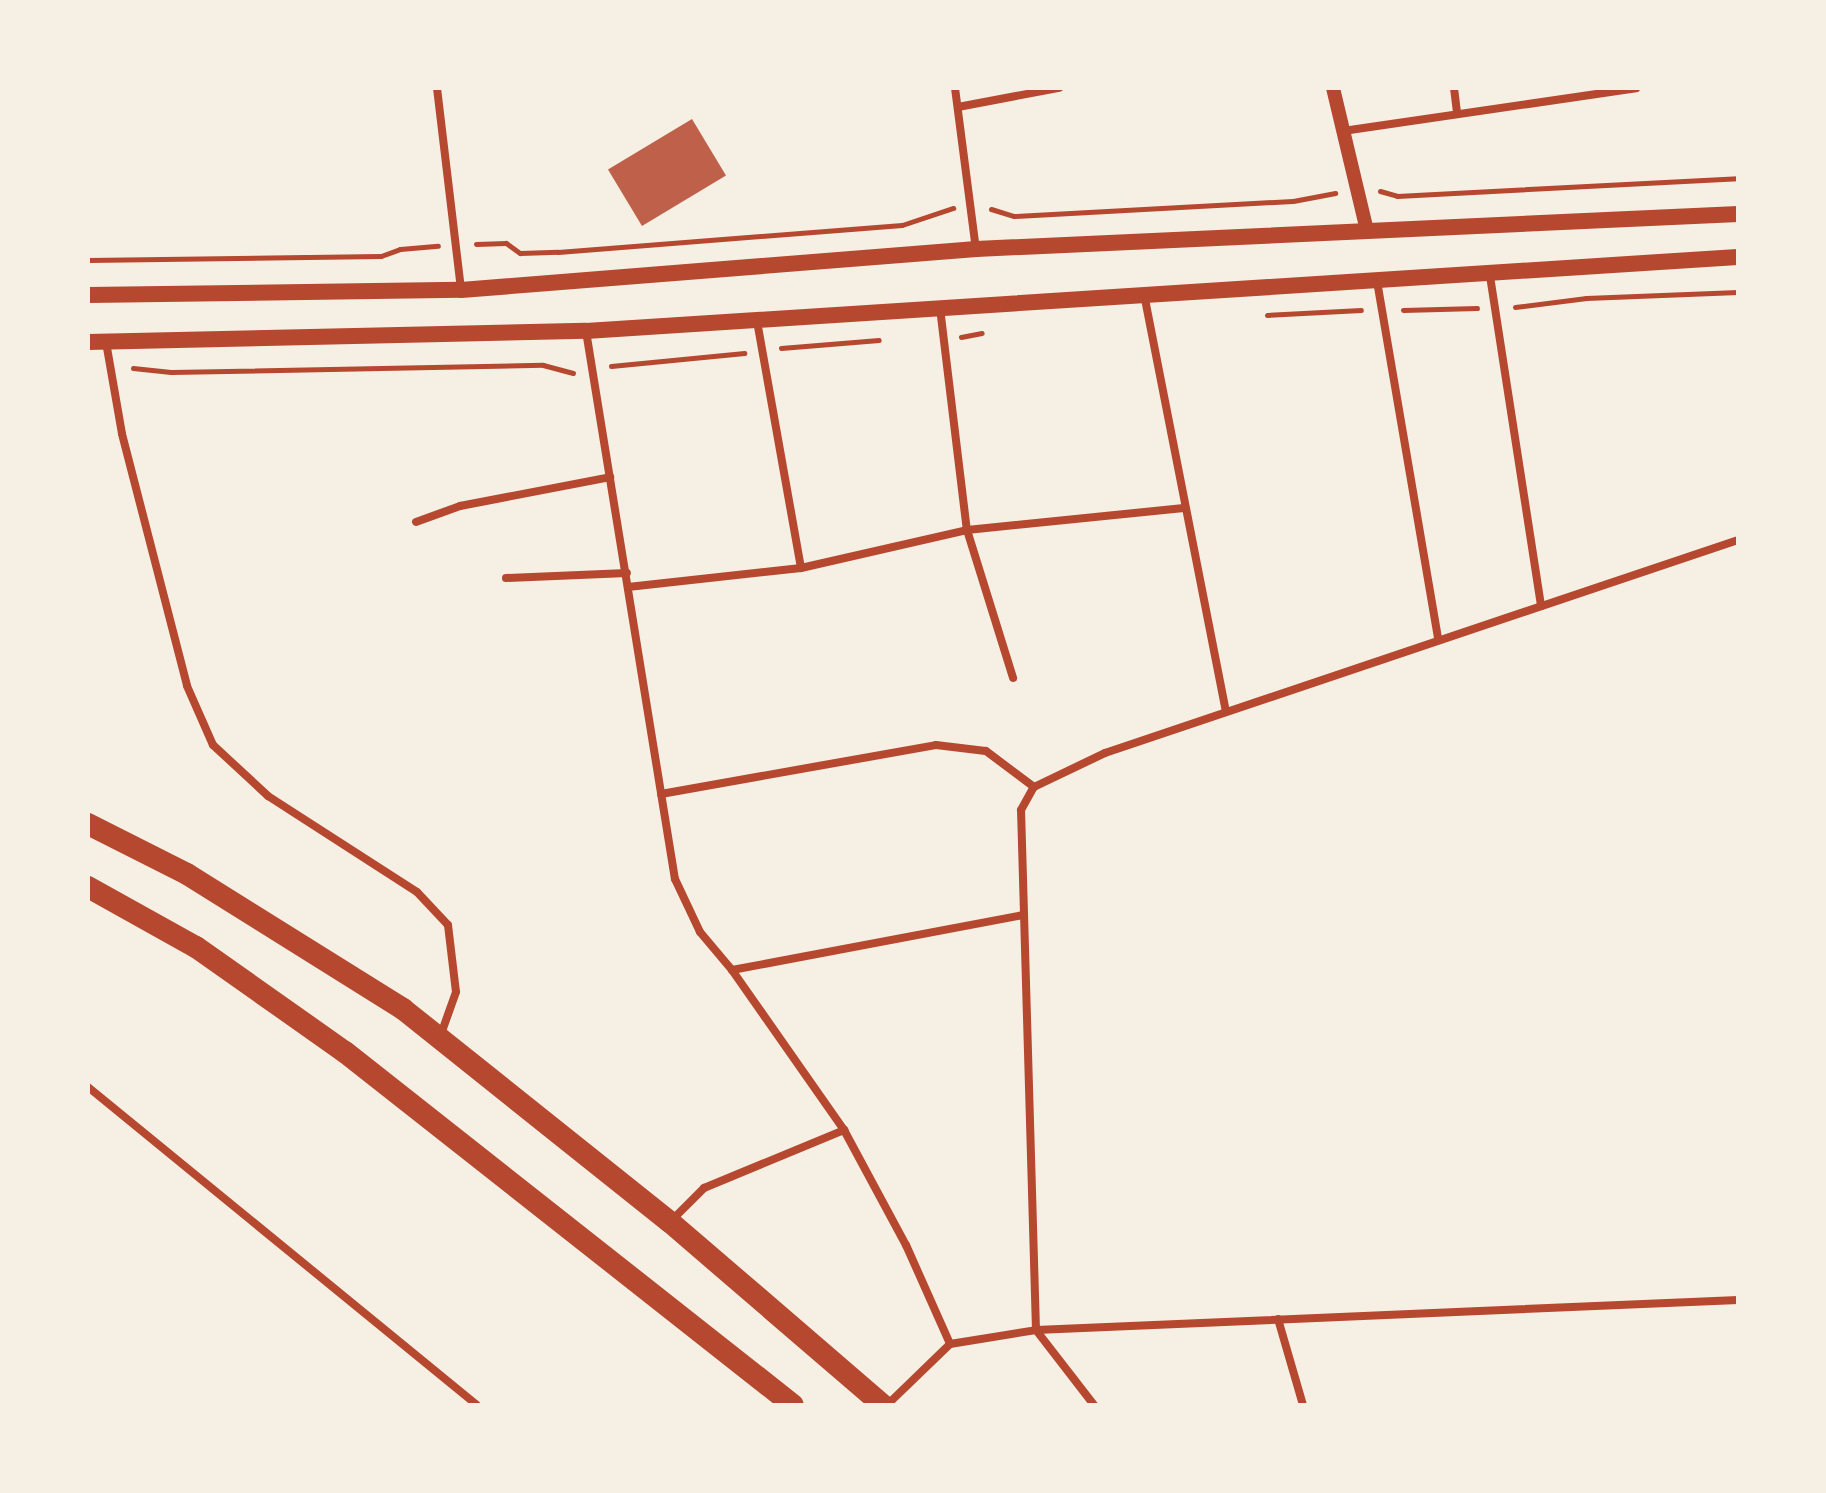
<!DOCTYPE html>
<html>
<head>
<meta charset="utf-8">
<style>
	body { margin:0 }
	#map { position:relative; width:1826px; height:1493px; overflow:hidden; background:#f6efe4; font-family:Lato,sans-serif }
	div>[style] { position:absolute }
	.building>* { inset:0; background:#bf614a; transform-origin:0 0 }
	.path>* { height:5px; margin:-2.5px; padding:0 2.5px; transform-origin:2.5px; border-radius:2.5px; background:#b5482f }
	.minor>* { height:8px; margin:-4px; padding:0 4px; transform-origin:4px; border-radius:4px; background:#b5482f }
	.tertiary>* { height:14px; margin:-7px; padding:0 7px; transform-origin:7px; border-radius:7px; background:#b5482f }
	.secondary>* { height:16px; margin:-8px; padding:0 8px; transform-origin:8px; border-radius:8px; background:#b5482f }
	.trunk>* { height:22px; margin:-11px; padding:0 11px; transform-origin:11px; border-radius:11px; background:#b5482f }
	span { translate:-50% -50%; white-space:nowrap; text-align:center; line-height:1.15; -webkit-text-stroke:6px #f6efe4; paint-order:stroke }
	.frame { position:absolute; inset:0; border:90px solid #f6efe4; pointer-events:none }
</style>
</head>
<body>
<div id="map">
	<div class="building">
		<div style="left:692px;top:119px;width:66px;height:98px;rotate:59deg"></div>
	</div>
	<div class="path">
		<div style="left:1380px;top:191px;width:18px;rotate:16deg"></div>
		<div style="left:1397px;top:196px;width:341px;rotate:-3deg"></div>
		<div style="left:991px;top:209px;width:24px;rotate:17deg"></div>
		<div style="left:1014px;top:216px;width:279px;rotate:-3.1deg"></div>
		<div style="left:1293px;top:201px;width:43px;rotate:-10.8deg"></div>
		<div style="left:476px;top:244px;width:30px;rotate:-2deg"></div>
		<div style="left:506px;top:243px;width:17px;rotate:36deg"></div>
		<div style="left:520px;top:253px;width:38px;rotate:-2deg"></div>
		<div style="left:558px;top:252px;width:345px;rotate:-4.5deg"></div>
		<div style="left:902px;top:225px;width:54px;rotate:-18.4deg"></div>
		<div style="left:88px;top:260px;width:293px;rotate:-0.8deg"></div>
		<div style="left:381px;top:256px;width:20px;rotate:-20deg"></div>
		<div style="left:400px;top:249px;width:38px;rotate:-5deg"></div>
		<div style="left:1515px;top:307px;width:72px;rotate:-7.2deg"></div>
		<div style="left:1586px;top:298px;width:152px;rotate:-2.3deg"></div>
		<div style="left:1403px;top:310px;width:74px;rotate:-1.5deg"></div>
		<div style="left:1267px;top:315px;width:94px;rotate:-3deg"></div>
		<div style="left:961px;top:337px;width:21px;rotate:-11deg"></div>
		<div style="left:781px;top:348px;width:98px;rotate:-4.7deg"></div>
		<div style="left:611px;top:366px;width:134px;rotate:-5.6deg"></div>
		<div style="left:133px;top:368px;width:38px;rotate:6deg"></div>
		<div style="left:171px;top:372px;width:372px;rotate:-1.1deg"></div>
		<div style="left:543px;top:365px;width:31px;rotate:15deg"></div>
	</div>
	<div class="minor">
		<div style="left:437px;top:88px;width:203px;rotate:83.2deg"></div>
		<div style="left:955px;top:88px;width:162px;rotate:82.6deg"></div>
		<div style="left:1454px;top:88px;width:24px;rotate:83deg"></div>
		<div style="left:958px;top:107px;width:103px;rotate:-10.7deg"></div>
		<div style="left:1343px;top:131px;width:296px;rotate:-8.3deg"></div>
		<div style="left:1490px;top:276px;width:334px;rotate:81.2deg"></div>
		<div style="left:1377px;top:281px;width:362px;rotate:80.3deg"></div>
		<div style="left:1144px;top:294px;width:425px;rotate:78.9deg"></div>
		<div style="left:940px;top:308px;width:224px;rotate:83.1deg"></div>
		<div style="left:967px;top:530px;width:155px;rotate:72.7deg"></div>
		<div style="left:757px;top:321px;width:251px;rotate:79.9deg"></div>
		<div style="left:586px;top:331px;width:555px;rotate:80.78deg"></div>
		<div style="left:675px;top:879px;width:59px;rotate:64.7deg"></div>
		<div style="left:700px;top:932px;width:50px;rotate:49.9deg"></div>
		<div style="left:732px;top:970px;width:195px;rotate:55deg"></div>
		<div style="left:844px;top:1130px;width:131px;rotate:61.7deg"></div>
		<div style="left:906px;top:1245px;width:108px;rotate:66deg"></div>
		<div style="left:106px;top:342px;width:93px;rotate:80.1deg"></div>
		<div style="left:122px;top:434px;width:260px;rotate:75.5deg"></div>
		<div style="left:187px;top:686px;width:64px;rotate:66.2deg"></div>
		<div style="left:213px;top:745px;width:75px;rotate:42.8deg"></div>
		<div style="left:268px;top:796px;width:177px;rotate:32.8deg"></div>
		<div style="left:417px;top:892px;width:45px;rotate:46.8deg"></div>
		<div style="left:448px;top:925px;width:67px;rotate:83.2deg"></div>
		<div style="left:456px;top:992px;width:48px;rotate:109.6deg"></div>
		<div style="left:416px;top:522px;width:47px;rotate:-20deg"></div>
		<div style="left:460px;top:506px;width:153px;rotate:-10.9deg"></div>
		<div style="left:506px;top:578px;width:121px;rotate:-2.4deg"></div>
		<div style="left:628px;top:587px;width:174px;rotate:-6.3deg"></div>
		<div style="left:801px;top:568px;width:170px;rotate:-12.9deg"></div>
		<div style="left:967px;top:530px;width:218px;rotate:-5.8deg"></div>
		<div style="left:661px;top:794px;width:279px;rotate:-10.1deg"></div>
		<div style="left:936px;top:745px;width:50px;rotate:6.8deg"></div>
		<div style="left:986px;top:751px;width:60px;rotate:36.9deg"></div>
		<div style="left:732px;top:970px;width:297px;rotate:-10.7deg"></div>
		<div style="left:88px;top:1087px;width:502px;rotate:39.27deg"></div>
		<div style="left:670px;top:1222px;width:48px;rotate:-45deg"></div>
		<div style="left:704px;top:1188px;width:152px;rotate:-22.5deg"></div>
		<div style="left:1278px;top:1319px;width:90px;rotate:73.8deg"></div>
		<div style="left:887px;top:1405px;width:88px;rotate:-44.1deg"></div>
		<div style="left:950px;top:1344px;width:87px;rotate:-9.2deg"></div>
		<div style="left:1036px;top:1330px;width:703px;rotate:-2.45deg"></div>
		<div style="left:1094px;top:1405px;width:95px;rotate:-127.7deg"></div>
		<div style="left:1036px;top:1330px;width:520px;rotate:-91.65deg"></div>
		<div style="left:1021px;top:810px;width:26px;rotate:-61deg"></div>
		<div style="left:1034px;top:787px;width:79px;rotate:-25.6deg"></div>
		<div style="left:1105px;top:753px;width:668px;rotate:-18.6deg"></div>
	</div>
	<div class="tertiary">
		<div style="left:1333px;top:88px;width:147px;rotate:76.6deg"></div>
	</div>
	<div class="secondary">
		<div style="left:88px;top:295px;width:373px;rotate:-0.8deg"></div>
		<div style="left:461px;top:290px;width:517px;rotate:-4.55deg"></div>
		<div style="left:976px;top:249px;width:763px;rotate:-2.63deg"></div>
		<div style="left:88px;top:342px;width:498px;rotate:-1.3deg"></div>
		<div style="left:586px;top:331px;width:1154px;rotate:-3.68deg"></div>
	</div>
	<div class="trunk">
		<div style="left:88px;top:824px;width:111px;rotate:26.8deg"></div>
		<div style="left:187px;top:874px;width:255px;rotate:32deg"></div>
		<div style="left:403px;top:1009px;width:342px;rotate:38.6deg"></div>
		<div style="left:670px;top:1222px;width:281px;rotate:40.7deg"></div>
		<div style="left:88px;top:887px;width:124px;rotate:29.1deg"></div>
		<div style="left:196px;top:947px;width:182px;rotate:35.2deg"></div>
		<div style="left:345px;top:1052px;width:570px;rotate:38.24deg"></div>
	</div>
	<div class="frame"></div>
</div>
</body>
</html>
